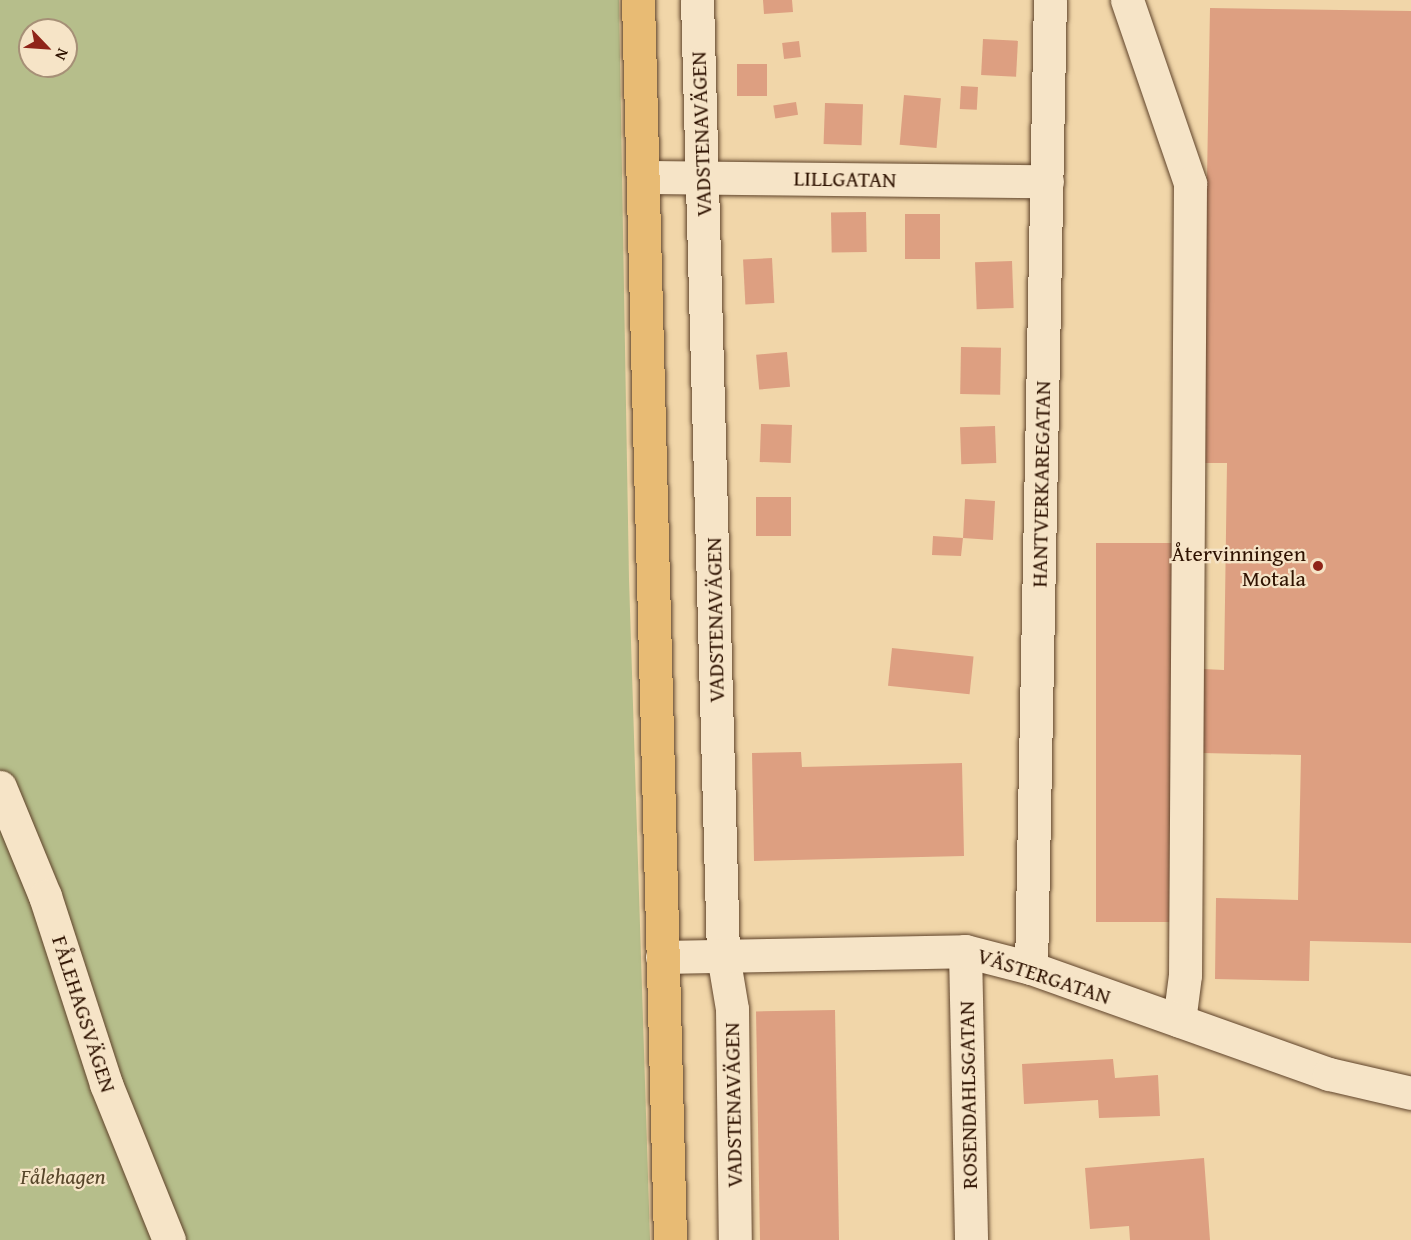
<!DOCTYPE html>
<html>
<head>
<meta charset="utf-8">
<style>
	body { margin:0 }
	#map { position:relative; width:1411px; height:1240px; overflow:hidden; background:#f1d6a9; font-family:"Gentium Book Plus",serif }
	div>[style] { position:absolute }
	.green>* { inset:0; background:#b6be8b }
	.building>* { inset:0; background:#dd9f81; transform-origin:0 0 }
	.roads { filter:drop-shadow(0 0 2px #5f432a) drop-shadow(0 0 2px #5f432a) }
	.minor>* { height:33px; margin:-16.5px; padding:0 16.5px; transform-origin:16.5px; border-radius:16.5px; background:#f6e4c7 }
	.major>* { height:33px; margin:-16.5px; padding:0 16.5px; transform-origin:16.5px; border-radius:16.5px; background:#e8bb74 }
	.dots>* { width:16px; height:16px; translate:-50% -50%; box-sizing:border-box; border:3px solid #f6e4c7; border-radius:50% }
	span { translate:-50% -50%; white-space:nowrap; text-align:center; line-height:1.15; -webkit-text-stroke:4.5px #f6e4c7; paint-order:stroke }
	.street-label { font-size:22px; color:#2e1200 }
	.poi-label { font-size:22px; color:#2e1200 }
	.right { translate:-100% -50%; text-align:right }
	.park-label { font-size:22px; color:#57462a; font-style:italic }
	.north { position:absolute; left:18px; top:18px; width:60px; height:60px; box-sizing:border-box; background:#f6e4c7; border:2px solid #a69077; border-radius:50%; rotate:115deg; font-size:16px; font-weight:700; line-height:24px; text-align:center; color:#2e1200 }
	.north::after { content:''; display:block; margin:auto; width:21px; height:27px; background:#8f2418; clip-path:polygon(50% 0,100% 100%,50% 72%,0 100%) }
</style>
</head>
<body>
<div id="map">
	<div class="green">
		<div style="clip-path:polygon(evenodd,0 0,619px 0,629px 579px,650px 1240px,0 1240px,0 0,30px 30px,66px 30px,66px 66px,30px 66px,30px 30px)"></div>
	</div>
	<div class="building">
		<div style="clip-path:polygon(763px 0,792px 0,793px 12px,764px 14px)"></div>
		<div style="clip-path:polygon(1210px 8px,1411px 11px,1411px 943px,1310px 941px,1309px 981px,1215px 979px,1216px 898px,1298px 900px,1301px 755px,1202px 753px,1203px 669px,1224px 670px,1227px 463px,1202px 463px)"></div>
		<div style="left:983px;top:39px;width:35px;height:36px;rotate:3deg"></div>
		<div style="left:799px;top:41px;width:16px;height:17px;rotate:83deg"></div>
		<div style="left:737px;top:64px;width:30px;height:32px"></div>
		<div style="left:961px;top:86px;width:17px;height:23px;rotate:3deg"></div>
		<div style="left:904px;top:95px;width:37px;height:50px;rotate:5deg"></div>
		<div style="left:796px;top:102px;width:13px;height:23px;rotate:81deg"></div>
		<div style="left:825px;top:103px;width:38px;height:41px;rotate:2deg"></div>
		<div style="left:866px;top:212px;width:40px;height:35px;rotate:89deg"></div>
		<div style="left:905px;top:214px;width:35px;height:45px"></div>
		<div style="left:772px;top:258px;width:45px;height:29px;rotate:87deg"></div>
		<div style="left:1012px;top:261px;width:47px;height:37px;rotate:88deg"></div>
		<div style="left:961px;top:347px;width:40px;height:47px;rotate:1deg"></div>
		<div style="left:787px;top:352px;width:35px;height:31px;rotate:85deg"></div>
		<div style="left:761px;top:424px;width:31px;height:38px;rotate:2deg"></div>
		<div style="left:995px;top:426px;width:37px;height:35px;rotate:88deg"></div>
		<div style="left:756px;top:497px;width:35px;height:39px"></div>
		<div style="clip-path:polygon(965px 499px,995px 501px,993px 540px,963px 538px,961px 556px,932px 555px,933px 536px,963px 538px)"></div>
		<div style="left:1096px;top:543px;width:87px;height:379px"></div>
		<div style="left:892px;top:648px;width:82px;height:38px;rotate:6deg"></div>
		<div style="clip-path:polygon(801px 752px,802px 767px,962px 763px,964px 856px,754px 861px,752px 753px)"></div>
		<div style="left:835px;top:1010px;width:230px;height:79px;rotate:89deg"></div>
		<div style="clip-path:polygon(1113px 1059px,1115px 1078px,1158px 1075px,1160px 1116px,1099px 1118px,1098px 1100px,1024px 1104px,1022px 1064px)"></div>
		<div style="clip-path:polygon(1204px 1158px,1210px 1240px,1130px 1240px,1129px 1226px,1090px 1229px,1085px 1168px)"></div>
	</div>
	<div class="roads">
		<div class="minor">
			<div style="left:697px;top:0;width:955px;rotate:88.44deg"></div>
			<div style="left:723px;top:955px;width:55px;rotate:80.5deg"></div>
			<div style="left:732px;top:1009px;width:231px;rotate:89.3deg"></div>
			<div style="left:1127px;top:0;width:194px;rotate:71deg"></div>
			<div style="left:1190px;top:183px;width:792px;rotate:90.36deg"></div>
			<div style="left:1185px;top:975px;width:46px;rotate:97.4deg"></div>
			<div style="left:643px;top:177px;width:404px;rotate:0.6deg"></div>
			<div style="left:0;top:787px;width:118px;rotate:67.6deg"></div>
			<div style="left:45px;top:896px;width:198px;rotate:72deg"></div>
			<div style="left:106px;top:1084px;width:168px;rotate:68deg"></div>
			<div style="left:965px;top:951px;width:289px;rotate:88.8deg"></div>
			<div style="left:662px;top:957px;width:303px;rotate:-1.1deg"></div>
			<div style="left:965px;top:951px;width:68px;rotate:14.4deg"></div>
			<div style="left:1031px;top:968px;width:316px;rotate:19.6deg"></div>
			<div style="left:1329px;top:1074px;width:84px;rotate:13deg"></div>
			<div style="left:1031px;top:968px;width:968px;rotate:-88.88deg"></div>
		</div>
		<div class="major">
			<div style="left:638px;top:0;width:1240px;rotate:88.52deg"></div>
		</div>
	</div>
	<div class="dots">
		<div style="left:1318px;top:566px;background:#8f2418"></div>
	</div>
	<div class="street-label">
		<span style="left:701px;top:134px;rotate:-92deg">VADSTENAVÄGEN</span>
		<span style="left:845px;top:179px;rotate:1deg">LILLGATAN</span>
		<span style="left:1041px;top:484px;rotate:-89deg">HANTVERKAREGATAN</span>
		<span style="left:715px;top:620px;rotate:-91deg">VADSTENAVÄGEN</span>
		<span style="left:1044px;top:976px;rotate:18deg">VÄSTERGATAN</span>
		<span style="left:84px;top:1014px;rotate:72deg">FÅLEHAGSVÄGEN</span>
		<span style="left:968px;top:1095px;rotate:-91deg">ROSENDAHLSGATAN</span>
		<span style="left:733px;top:1105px;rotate:-91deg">VADSTENAVÄGEN</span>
	</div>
	<div class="poi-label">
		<span class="right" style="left:1306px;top:566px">Återvinningen<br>Motala</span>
	</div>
	<div class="park-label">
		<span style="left:63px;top:1177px">Fålehagen</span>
	</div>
	<div class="north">N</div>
</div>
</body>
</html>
